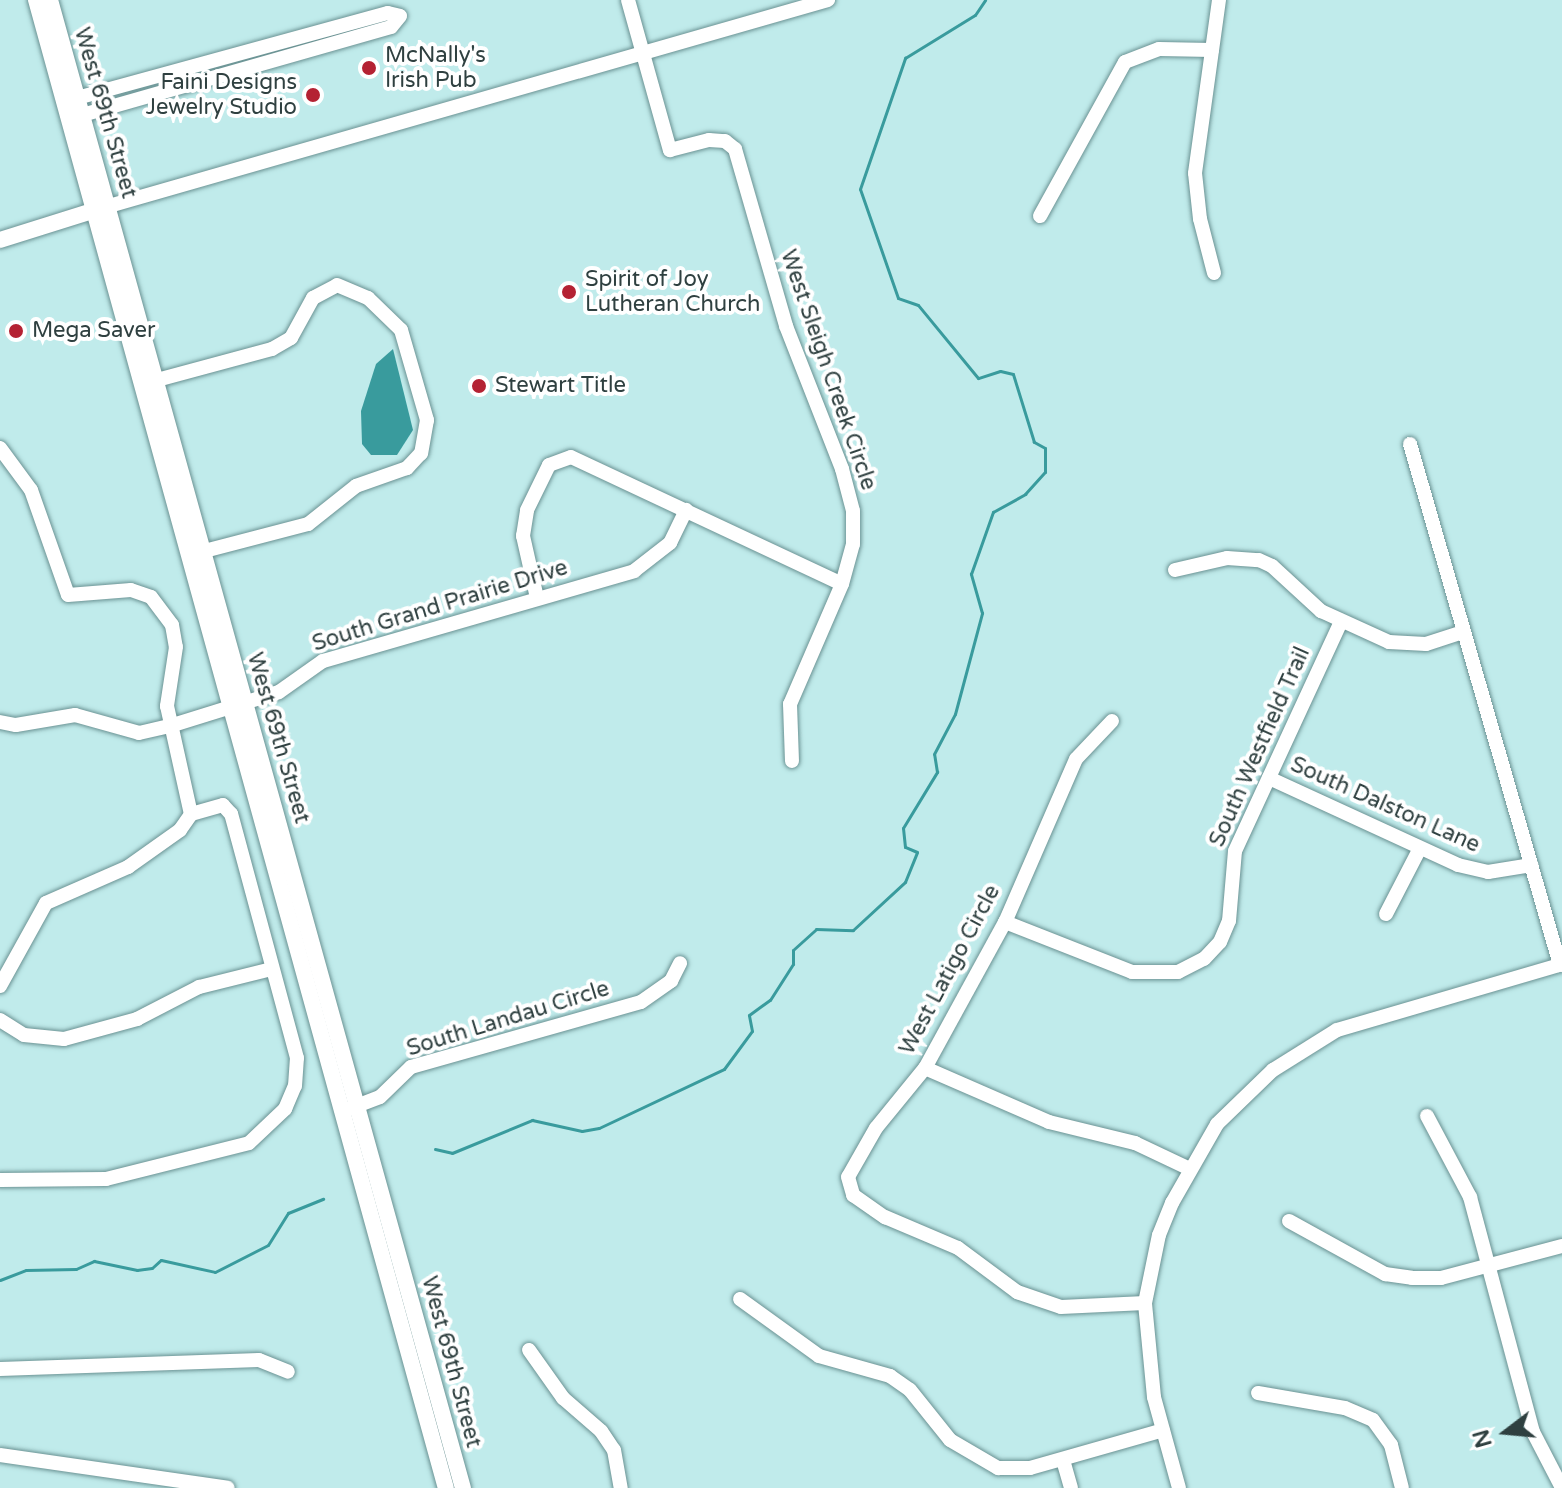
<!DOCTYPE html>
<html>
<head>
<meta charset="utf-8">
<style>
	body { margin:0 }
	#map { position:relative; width:1562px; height:1488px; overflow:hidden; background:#c0ebeb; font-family:"Varela Round",sans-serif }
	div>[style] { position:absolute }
	.water>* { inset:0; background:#399b9d }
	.stream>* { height:3px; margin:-1.5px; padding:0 1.5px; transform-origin:1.5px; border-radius:1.5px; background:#399b9d }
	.roads { filter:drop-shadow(0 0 2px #6a9293) drop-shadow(0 0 2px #6a9293) }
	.minor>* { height:14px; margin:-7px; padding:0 7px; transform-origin:7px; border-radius:7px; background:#fff }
	.major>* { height:16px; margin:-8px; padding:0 8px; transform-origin:8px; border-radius:8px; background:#fff }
	.dots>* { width:22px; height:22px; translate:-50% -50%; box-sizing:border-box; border:4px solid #fff; border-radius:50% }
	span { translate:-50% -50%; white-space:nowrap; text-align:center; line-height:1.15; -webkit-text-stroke:8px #fff; paint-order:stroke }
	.poi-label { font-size:22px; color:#2f4040 }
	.left { translate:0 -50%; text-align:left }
	.right { translate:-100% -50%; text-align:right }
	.street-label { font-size:22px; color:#2f4040 }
	.north { position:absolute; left:1466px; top:1392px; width:80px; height:80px; -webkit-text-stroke:6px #fff; paint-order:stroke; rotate:254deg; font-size:22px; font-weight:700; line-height:32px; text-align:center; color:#2f4040 }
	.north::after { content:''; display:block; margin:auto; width:28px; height:36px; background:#2f4040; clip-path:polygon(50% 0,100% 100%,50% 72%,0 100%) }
</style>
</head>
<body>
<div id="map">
	<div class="water">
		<div style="clip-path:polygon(393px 349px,413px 430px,397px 455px,371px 455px,362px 444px,361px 411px,376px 364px)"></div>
	</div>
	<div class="stream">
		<div style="left:435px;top:1149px;width:17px;rotate:13deg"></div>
		<div style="left:452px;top:1153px;width:87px;rotate:-22.4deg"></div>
		<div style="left:532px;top:1120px;width:51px;rotate:12.4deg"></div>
		<div style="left:582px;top:1131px;width:17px;rotate:-10deg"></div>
		<div style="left:599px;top:1128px;width:138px;rotate:-25.3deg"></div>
		<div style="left:724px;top:1069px;width:47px;rotate:-53.6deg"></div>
		<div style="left:752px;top:1031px;width:16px;rotate:-101deg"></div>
		<div style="left:749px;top:1015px;width:26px;rotate:-36deg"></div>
		<div style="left:770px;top:1000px;width:43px;rotate:-57.4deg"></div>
		<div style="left:793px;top:964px;width:14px;rotate:-90deg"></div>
		<div style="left:793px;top:950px;width:31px;rotate:-42deg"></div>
		<div style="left:816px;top:929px;width:37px;rotate:2deg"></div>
		<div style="left:853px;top:930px;width:71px;rotate:-42.7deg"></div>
		<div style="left:905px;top:882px;width:32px;rotate:-68deg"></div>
		<div style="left:917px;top:852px;width:13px;rotate:-157deg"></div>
		<div style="left:905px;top:847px;width:19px;rotate:-96deg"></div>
		<div style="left:903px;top:828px;width:66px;rotate:-58.7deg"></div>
		<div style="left:937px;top:772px;width:18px;rotate:-99deg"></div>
		<div style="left:934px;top:754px;width:45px;rotate:-62.3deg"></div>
		<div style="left:955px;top:714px;width:105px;rotate:-75deg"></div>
		<div style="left:982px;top:613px;width:41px;rotate:-105.8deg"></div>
		<div style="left:971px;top:574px;width:66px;rotate:-70.5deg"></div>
		<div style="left:993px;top:512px;width:37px;rotate:-29deg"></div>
		<div style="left:1025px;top:494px;width:30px;rotate:-48deg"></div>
		<div style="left:1045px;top:472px;width:24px;rotate:-90deg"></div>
		<div style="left:1045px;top:448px;width:13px;rotate:-151deg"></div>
		<div style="left:1034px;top:442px;width:71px;rotate:-107.2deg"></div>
		<div style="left:1013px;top:374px;width:13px;rotate:-167deg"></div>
		<div style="left:1000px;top:371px;width:23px;rotate:162deg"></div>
		<div style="left:978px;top:378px;width:94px;rotate:-129.4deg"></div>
		<div style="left:918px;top:305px;width:21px;rotate:-161deg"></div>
		<div style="left:898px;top:298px;width:115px;rotate:-109.2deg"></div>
		<div style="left:860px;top:189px;width:139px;rotate:-71deg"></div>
		<div style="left:905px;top:58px;width:82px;rotate:-31.6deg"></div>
		<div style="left:975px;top:15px;width:18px;rotate:-56deg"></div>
		<div style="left:0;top:1280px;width:28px;rotate:-21deg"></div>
		<div style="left:26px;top:1270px;width:50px;rotate:-1.1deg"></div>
		<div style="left:76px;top:1269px;width:20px;rotate:-24deg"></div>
		<div style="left:94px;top:1261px;width:44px;rotate:11.8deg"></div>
		<div style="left:137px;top:1270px;width:15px;rotate:-8deg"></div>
		<div style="left:152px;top:1268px;width:12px;rotate:-42deg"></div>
		<div style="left:161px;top:1260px;width:55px;rotate:12.5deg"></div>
		<div style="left:215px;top:1272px;width:59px;rotate:-27deg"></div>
		<div style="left:268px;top:1245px;width:38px;rotate:-58deg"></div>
		<div style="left:288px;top:1213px;width:38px;rotate:-22deg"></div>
	</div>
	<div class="roads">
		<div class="minor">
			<div style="left:628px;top:0;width:156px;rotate:74.4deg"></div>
			<div style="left:670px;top:150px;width:40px;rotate:-14.4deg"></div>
			<div style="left:709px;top:140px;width:16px;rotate:4deg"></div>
			<div style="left:725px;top:141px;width:13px;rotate:39deg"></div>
			<div style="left:735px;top:149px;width:184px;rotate:73.9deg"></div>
			<div style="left:786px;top:326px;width:154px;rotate:68.6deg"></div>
			<div style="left:842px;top:469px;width:43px;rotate:75.3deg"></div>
			<div style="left:853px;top:511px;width:33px;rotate:90deg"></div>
			<div style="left:853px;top:544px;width:41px;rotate:105.4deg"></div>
			<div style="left:842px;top:584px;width:131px;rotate:113.4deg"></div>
			<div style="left:790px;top:704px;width:57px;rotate:88deg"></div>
			<div style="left:77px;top:98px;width:322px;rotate:-15.3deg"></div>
			<div style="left:388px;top:13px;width:12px;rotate:14deg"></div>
			<div style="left:400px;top:16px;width:14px;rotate:129deg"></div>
			<div style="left:391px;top:27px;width:321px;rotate:164.1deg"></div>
			<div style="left:109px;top:206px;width:748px;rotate:-15.99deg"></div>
			<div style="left:1040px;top:216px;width:176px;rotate:-61.1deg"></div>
			<div style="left:1125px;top:62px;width:36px;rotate:-21deg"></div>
			<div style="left:1159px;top:49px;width:53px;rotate:1.1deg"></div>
			<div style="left:1214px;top:273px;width:56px;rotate:-104.5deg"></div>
			<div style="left:1200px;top:219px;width:46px;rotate:-96.2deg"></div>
			<div style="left:1195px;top:173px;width:175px;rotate:-82.1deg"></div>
			<div style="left:157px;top:380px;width:119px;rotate:-15.1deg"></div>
			<div style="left:272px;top:349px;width:22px;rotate:-30deg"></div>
			<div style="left:291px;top:338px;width:46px;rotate:-61.2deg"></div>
			<div style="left:313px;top:298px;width:27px;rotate:-28deg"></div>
			<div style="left:337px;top:285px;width:34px;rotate:23deg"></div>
			<div style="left:368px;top:298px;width:46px;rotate:44.1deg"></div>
			<div style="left:401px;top:330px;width:94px;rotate:73.9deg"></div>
			<div style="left:427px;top:420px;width:34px;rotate:100deg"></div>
			<div style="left:421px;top:453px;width:21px;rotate:133deg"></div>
			<div style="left:407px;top:468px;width:54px;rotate:160.6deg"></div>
			<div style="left:356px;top:486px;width:61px;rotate:141.6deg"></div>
			<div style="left:308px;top:524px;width:107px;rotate:165.4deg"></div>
			<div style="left:1410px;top:444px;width:542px;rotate:73.94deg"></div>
			<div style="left:0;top:448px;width:52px;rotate:53.6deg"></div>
			<div style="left:31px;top:490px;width:111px;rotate:70.6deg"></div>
			<div style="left:68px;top:595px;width:63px;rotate:-4.5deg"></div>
			<div style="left:131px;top:590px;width:21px;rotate:19deg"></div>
			<div style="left:151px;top:597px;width:35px;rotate:53deg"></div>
			<div style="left:172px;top:625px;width:22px;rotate:80deg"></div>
			<div style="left:176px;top:647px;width:60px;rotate:98.7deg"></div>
			<div style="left:167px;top:706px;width:111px;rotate:77.5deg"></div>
			<div style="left:1175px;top:570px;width:53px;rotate:-13deg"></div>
			<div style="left:1227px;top:558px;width:32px;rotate:4deg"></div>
			<div style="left:1259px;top:560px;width:14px;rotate:25deg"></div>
			<div style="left:1272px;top:566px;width:67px;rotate:42.6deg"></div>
			<div style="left:1321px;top:611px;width:75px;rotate:24.5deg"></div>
			<div style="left:1389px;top:642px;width:37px;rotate:3deg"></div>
			<div style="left:1426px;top:644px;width:40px;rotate:-18deg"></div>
			<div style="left:537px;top:598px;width:64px;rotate:-102.7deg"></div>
			<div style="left:523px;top:536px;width:26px;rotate:-81deg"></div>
			<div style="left:527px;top:510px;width:50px;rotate:-63.9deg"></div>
			<div style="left:549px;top:465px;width:23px;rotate:-20deg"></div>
			<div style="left:571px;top:457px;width:299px;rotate:25.1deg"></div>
			<div style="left:1112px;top:721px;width:52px;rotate:133.5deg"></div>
			<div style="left:1076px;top:759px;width:178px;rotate:113.5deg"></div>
			<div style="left:1005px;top:922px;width:166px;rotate:118.7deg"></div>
			<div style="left:925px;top:1068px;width:77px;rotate:129.2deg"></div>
			<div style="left:876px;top:1128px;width:56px;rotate:119.7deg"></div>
			<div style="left:848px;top:1177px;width:19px;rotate:74deg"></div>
			<div style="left:853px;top:1195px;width:39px;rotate:35deg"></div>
			<div style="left:885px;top:1217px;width:79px;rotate:23deg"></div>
			<div style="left:958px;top:1248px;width:74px;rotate:36.7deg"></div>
			<div style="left:1017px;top:1292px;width:46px;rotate:18.8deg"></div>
			<div style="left:1061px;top:1307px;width:84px;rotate:-2.7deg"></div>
			<div style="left:0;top:722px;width:16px;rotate:11deg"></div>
			<div style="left:16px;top:725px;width:60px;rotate:-9.6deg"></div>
			<div style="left:75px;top:715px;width:66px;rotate:15.7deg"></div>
			<div style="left:139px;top:733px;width:35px;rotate:-13deg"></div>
			<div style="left:173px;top:725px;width:111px;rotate:-17.3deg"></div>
			<div style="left:279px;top:692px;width:54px;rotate:-35.2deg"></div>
			<div style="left:323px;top:661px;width:324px;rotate:-16.1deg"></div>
			<div style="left:634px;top:571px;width:46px;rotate:-37.9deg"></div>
			<div style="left:670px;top:543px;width:37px;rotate:-64deg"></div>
			<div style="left:1269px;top:778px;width:208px;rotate:24.7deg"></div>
			<div style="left:1458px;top:865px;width:31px;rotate:13deg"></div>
			<div style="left:1488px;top:872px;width:44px;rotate:-9.2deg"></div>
			<div style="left:1386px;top:914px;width:74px;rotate:-62.7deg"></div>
			<div style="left:1005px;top:922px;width:136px;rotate:21.5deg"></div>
			<div style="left:1132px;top:972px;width:46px"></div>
			<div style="left:1178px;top:972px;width:29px;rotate:-27deg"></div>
			<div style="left:1204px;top:959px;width:23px;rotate:-47deg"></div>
			<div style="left:1220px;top:942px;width:23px;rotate:-67deg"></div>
			<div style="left:1229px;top:921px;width:70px;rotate:-85.1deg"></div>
			<div style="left:1235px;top:851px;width:252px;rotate:-65.2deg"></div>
			<div style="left:0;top:986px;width:95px;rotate:-61deg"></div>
			<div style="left:46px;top:903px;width:90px;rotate:-23.7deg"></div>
			<div style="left:128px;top:867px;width:64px;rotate:-35.4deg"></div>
			<div style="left:180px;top:830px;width:19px;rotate:-55deg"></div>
			<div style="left:0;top:1020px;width:28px;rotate:32deg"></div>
			<div style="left:24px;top:1035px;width:40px;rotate:5.7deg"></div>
			<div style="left:64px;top:1039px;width:76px;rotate:-15.3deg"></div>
			<div style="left:137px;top:1019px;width:70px;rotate:-27.3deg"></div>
			<div style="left:199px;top:987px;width:75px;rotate:-13.9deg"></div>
			<div style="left:925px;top:1068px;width:135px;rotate:23.5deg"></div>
			<div style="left:1049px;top:1122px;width:89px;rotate:13.7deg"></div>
			<div style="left:1135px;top:1143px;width:59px;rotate:25.3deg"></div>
			<div style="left:346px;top:1110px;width:36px;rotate:-21deg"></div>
			<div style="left:380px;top:1097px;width:43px;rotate:-44.1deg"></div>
			<div style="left:411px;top:1067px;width:239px;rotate:-15.8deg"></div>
			<div style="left:641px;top:1002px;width:37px;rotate:-35deg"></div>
			<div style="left:671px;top:981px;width:20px;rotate:-63deg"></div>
			<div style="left:1427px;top:1116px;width:92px;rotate:62deg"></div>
			<div style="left:1470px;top:1197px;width:243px;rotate:75deg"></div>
			<div style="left:1533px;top:1432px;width:63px;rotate:62.6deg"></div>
			<div style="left:0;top:1180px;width:106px;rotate:-0.5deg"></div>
			<div style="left:106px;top:1179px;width:147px;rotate:-14.1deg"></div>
			<div style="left:249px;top:1143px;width:50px;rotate:-43.4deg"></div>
			<div style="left:285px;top:1109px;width:25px;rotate:-67deg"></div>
			<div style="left:295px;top:1086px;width:28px;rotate:-86deg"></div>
			<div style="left:297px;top:1058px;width:253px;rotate:-105.1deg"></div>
			<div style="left:231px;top:814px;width:12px;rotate:-132deg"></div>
			<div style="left:223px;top:805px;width:33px;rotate:164deg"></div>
			<div style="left:1289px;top:1221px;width:110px;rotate:28.9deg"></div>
			<div style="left:1385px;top:1274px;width:27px;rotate:8deg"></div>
			<div style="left:1412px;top:1278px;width:29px"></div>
			<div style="left:1441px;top:1278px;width:125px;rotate:-14.8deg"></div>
			<div style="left:740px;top:1299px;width:97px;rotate:35.8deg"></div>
			<div style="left:819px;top:1356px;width:74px;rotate:15.7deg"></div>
			<div style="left:890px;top:1376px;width:24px;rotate:35deg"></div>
			<div style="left:910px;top:1390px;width:64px;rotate:51.3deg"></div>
			<div style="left:950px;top:1440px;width:56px;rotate:30.3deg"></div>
			<div style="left:998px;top:1468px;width:32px"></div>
			<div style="left:1030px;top:1468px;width:138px;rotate:-15.9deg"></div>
			<div style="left:529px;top:1350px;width:59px;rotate:54.7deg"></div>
			<div style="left:563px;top:1398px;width:50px;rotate:41deg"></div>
			<div style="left:601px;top:1431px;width:23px;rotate:56deg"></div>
			<div style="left:614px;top:1450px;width:39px;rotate:80deg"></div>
			<div style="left:0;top:1369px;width:259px;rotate:-2deg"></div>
			<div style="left:259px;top:1360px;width:31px;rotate:22deg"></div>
			<div style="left:1258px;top:1393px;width:88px;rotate:9.8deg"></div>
			<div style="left:1345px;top:1408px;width:30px;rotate:23deg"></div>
			<div style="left:1373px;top:1420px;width:31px;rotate:54deg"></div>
			<div style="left:1391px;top:1445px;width:44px;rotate:75.7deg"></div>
			<div style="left:0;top:1455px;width:230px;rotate:8.2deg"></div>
			<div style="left:1063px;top:1460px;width:29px;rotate:74deg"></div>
			<div style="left:1179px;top:1488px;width:94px;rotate:-105.4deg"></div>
			<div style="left:1154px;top:1397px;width:94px;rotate:-95.5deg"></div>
			<div style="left:1145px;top:1303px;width:69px;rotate:-78.4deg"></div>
			<div style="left:1159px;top:1235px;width:35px;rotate:-68deg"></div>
			<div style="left:1172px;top:1203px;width:91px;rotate:-60.3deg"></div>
			<div style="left:1217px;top:1124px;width:78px;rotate:-44deg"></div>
			<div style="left:1273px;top:1070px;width:75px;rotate:-32deg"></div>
			<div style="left:1337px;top:1030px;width:234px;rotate:-16.3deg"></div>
		</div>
		<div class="major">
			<div style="left:36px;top:0;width:1543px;rotate:74.6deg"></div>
			<div style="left:50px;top:0;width:1544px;rotate:74.49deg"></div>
			<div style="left:0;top:240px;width:110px;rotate:-17.4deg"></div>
		</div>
	</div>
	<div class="dots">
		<div style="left:369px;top:68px;background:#b42233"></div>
		<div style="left:313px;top:95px;background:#b42233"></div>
		<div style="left:569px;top:292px;background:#b42233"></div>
		<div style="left:16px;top:331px;background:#b42233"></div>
		<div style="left:479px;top:386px;background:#b42233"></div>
	</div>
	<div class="poi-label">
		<span class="left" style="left:385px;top:68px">McNally's<br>Irish Pub</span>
		<span class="right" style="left:297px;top:95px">Faini Designs<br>Jewelry Studio</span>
		<span class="left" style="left:585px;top:292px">Spirit of Joy<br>Lutheran Church</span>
		<span class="left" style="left:32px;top:331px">Mega Saver</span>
		<span class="left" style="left:495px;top:386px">Stewart Title</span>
	</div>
	<div class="street-label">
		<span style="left:105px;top:113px;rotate:74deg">West 69th Street</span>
		<span style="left:828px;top:370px;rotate:71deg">West Sleigh Creek Circle</span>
		<span style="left:440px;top:606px;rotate:-17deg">South Grand Prairie Drive</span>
		<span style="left:278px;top:738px;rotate:74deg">West 69th Street</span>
		<span style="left:1260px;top:747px;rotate:-66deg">South Westfield Trail</span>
		<span style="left:1385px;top:805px;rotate:24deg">South Dalston Lane</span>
		<span style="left:950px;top:970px;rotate:-62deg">West Latigo Circle</span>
		<span style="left:508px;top:1019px;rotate:-17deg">South Landau Circle</span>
		<span style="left:451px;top:1362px;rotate:75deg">West 69th Street</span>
	</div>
	<div class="north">N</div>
</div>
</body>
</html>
